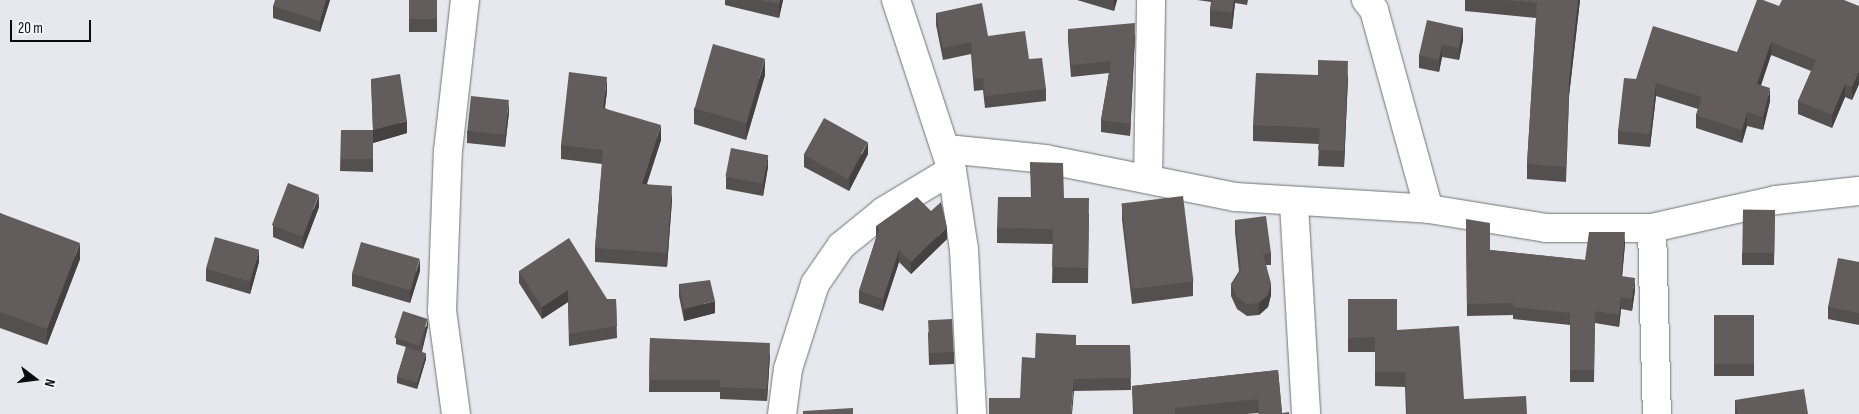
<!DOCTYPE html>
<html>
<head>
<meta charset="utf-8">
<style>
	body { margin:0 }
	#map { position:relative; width:1859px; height:414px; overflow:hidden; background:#e7e8ed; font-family:"Sofia Sans Condensed",sans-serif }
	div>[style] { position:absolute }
	.roads { filter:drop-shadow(0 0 1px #707276) drop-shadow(0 0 1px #707276) }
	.street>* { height:28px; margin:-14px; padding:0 14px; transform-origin:14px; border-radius:14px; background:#fff }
	.wall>* { inset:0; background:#54504f; transform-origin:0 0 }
	.shaded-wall>* { inset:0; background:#454140 }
	.building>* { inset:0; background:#625d5c; transform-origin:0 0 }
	span { translate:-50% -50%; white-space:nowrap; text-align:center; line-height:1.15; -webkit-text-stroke:4px #f4f6fb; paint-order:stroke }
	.north { position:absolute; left:10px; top:354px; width:50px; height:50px; -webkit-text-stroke:4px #f4f6fb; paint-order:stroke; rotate:105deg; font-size:14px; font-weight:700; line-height:20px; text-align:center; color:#0b0c0e }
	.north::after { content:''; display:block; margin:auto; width:18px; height:22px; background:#0b0c0e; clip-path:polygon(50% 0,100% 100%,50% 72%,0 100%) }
	.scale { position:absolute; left:10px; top:20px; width:81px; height:22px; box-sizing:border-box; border:2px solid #0b0c0e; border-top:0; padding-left:6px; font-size:15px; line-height:18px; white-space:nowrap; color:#0b0c0e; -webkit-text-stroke:4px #f4f6fb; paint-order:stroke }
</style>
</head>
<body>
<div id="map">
	<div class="roads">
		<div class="street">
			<div style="left:896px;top:0;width:179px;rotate:71.8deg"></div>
			<div style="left:952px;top:170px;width:80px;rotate:81.4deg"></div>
			<div style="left:964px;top:249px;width:165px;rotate:87.2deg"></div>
			<div style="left:1366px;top:0;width:13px;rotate:51deg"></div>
			<div style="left:1374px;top:10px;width:206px;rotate:74.6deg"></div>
			<div style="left:947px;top:149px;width:99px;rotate:5.8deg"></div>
			<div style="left:1045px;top:159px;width:194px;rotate:11.3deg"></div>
			<div style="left:1235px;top:197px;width:194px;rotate:3.5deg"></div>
			<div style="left:1429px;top:209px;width:119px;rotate:9.2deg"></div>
			<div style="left:1546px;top:228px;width:106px"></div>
			<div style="left:1652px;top:228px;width:127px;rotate:-12.7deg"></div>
			<div style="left:1776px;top:200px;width:83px;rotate:-6.2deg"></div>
			<div style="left:1148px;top:179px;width:179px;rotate:-89deg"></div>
			<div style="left:1294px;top:204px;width:210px;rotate:86.7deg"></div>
			<div style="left:1652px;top:228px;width:186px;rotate:88.5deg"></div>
			<div style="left:456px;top:414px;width:104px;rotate:-97.7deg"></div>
			<div style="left:442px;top:311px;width:160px;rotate:-87.9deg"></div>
			<div style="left:448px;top:151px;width:152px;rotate:-83.6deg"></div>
			<div style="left:782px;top:414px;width:45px;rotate:-82.4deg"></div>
			<div style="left:788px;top:369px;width:89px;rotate:-72.4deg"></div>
			<div style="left:815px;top:284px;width:46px;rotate:-55.6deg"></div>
			<div style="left:841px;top:246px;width:55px;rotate:-39.1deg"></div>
			<div style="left:884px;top:211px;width:79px;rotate:-31.1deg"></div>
		</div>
	</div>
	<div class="wall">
		<div style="clip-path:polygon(330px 0,320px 32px,273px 18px,273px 6px)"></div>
		<div style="left:409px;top:0;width:28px;height:32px"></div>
		<div style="clip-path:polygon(725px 0,783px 0,779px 18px,725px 5px)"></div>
		<div style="clip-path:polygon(1077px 0,1117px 0,1114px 11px)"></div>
		<div style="clip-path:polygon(1197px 0,1248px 0,1247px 5px,1235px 3px,1232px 29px,1210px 26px,1210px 10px,1211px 2px)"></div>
		<div style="clip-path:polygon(1465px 0,1580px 0,1569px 96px,1566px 182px,1527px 179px,1527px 164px,1536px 18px,1465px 11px)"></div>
		<div style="clip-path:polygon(1859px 6px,1859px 84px,1852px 100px,1845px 97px,1832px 128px,1798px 114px,1798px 101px,1811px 71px,1771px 55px,1761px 85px,1770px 101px,1763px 130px,1747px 126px,1742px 143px,1696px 128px,1696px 115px,1698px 109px,1656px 96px,1650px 147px,1618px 144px,1618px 131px,1636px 79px,1737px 52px)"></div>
		<div style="clip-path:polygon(936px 13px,988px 36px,1029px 59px,1046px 89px,1046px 101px,985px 108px,983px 90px,974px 91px,971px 54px,943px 60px,936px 25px)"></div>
		<div style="clip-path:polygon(1463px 28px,1463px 40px,1459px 60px,1442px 57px,1439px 72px,1419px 68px,1419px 55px)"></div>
		<div style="clip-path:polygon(1068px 29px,1135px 35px,1130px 136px,1101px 132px,1101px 120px,1109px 73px,1071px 77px,1068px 41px)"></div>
		<div style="clip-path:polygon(765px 75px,746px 140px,694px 124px,694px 108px)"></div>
		<div style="clip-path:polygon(1348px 77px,1344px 167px,1318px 166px,1319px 144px,1253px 141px,1253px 125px)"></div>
		<div style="clip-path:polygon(371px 79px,407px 133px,373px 143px,373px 172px,340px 171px,341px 130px,373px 130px)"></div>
		<div style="clip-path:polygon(607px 91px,605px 108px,661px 140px,647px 184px,672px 200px,667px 267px,595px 262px,595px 248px,602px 164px,561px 159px,561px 145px)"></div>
		<div style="clip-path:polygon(509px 112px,505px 147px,467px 143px,467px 131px)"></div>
		<div style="clip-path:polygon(868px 154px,849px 191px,804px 167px,804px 155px)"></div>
		<div style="clip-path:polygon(1030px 162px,1064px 198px,1089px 214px,1088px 283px,1052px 283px,1053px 244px,997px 243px,997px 228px,1031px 197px)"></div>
		<div style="clip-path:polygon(768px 167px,763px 196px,726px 189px,726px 177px)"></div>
		<div style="clip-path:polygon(1122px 204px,1193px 281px,1193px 296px,1132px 304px,1122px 220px)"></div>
		<div style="clip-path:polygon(319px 207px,303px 249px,273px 237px,273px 225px)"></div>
		<div style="clip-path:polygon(1775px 210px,1774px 265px,1742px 265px,1742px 253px)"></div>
		<div style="clip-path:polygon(0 213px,80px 259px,47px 345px,0 328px)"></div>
		<div style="clip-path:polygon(1466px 219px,1490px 250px,1585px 260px,1625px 244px,1622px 276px,1635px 290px,1632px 311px,1621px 309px,1619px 327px,1595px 323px,1594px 382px,1570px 382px,1570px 325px,1513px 319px,1513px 315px,1467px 316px)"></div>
		<div style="clip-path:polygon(1235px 220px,1271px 253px,1271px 265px,1266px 265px,1271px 295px,1268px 307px,1259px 315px,1247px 316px,1237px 309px,1231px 296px,1231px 284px,1239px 271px,1235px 232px)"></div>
		<div style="clip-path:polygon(876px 226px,947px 239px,911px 274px,899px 262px,883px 311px,859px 303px,859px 291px,876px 238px)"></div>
		<div style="clip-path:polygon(259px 262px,250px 294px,206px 281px,206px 269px)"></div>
		<div style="clip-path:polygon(1859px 262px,1859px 325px,1828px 319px,1828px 307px)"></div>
		<div style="clip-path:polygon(420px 271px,410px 303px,352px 286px,352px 274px)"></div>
		<div style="clip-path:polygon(519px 271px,607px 299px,616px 299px,617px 338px,569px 346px,568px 302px,542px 319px,519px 283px)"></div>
		<div style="clip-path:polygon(679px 284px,715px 313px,684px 321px,679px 296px)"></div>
		<div style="clip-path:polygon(1348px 299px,1397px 330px,1464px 399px,1527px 414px,1406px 414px,1405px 387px,1375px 386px,1375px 352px,1348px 352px)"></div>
		<div style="left:1714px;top:315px;width:40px;height:61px"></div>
		<div style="clip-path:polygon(428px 326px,422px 351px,426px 359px,417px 389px,397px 383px,397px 377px,406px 347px,396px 344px,396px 338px)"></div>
		<div style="clip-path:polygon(928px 332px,954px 352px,954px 364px,929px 365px)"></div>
		<div style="clip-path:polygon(650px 338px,770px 355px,767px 401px,720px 399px,720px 392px,649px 392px)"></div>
		<div style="clip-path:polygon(1076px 345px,1130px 345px,1131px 390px,1074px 391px,1020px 398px,1035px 358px)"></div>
		<div style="clip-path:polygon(1278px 370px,1282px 413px,1289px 414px,1259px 414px,1258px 413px,1247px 414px,1133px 414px,1132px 386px)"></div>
		<div style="clip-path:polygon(1735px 400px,1808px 414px,1735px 414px)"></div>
	</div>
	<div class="shaded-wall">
		<div style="clip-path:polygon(326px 0,330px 0,320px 32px,320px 21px)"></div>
		<div style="clip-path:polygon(780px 0,783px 0,779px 18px,779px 4px)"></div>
		<div style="clip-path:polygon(1114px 0,1117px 0,1114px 11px)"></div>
		<div style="clip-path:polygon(1234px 0,1235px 0,1235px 3px,1232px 29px,1232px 13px)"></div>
		<div style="clip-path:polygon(1578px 0,1580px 0,1569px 96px,1566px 182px,1569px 81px)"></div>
		<div style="clip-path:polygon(1135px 23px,1135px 35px,1130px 136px,1130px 124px)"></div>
		<div style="clip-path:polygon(1463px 28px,1463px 40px,1459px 60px,1459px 48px)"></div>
		<div style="clip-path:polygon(1771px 42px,1771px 55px,1757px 97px,1757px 84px)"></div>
		<div style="clip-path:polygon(1442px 45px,1442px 57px,1439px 72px,1439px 60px)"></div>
		<div style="clip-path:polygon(765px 59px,765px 75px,746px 140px,746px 124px)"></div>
		<div style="clip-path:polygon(1348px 61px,1348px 77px,1344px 167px,1344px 151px)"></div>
		<div style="clip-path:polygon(1859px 71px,1859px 84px,1852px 100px,1852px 87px)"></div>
		<div style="clip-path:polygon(607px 77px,607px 91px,603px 122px,603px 108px)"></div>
		<div style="clip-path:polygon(1656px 83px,1656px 96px,1650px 147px,1650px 134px)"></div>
		<div style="clip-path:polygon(1845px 84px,1845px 97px,1832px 128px,1832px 115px)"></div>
		<div style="clip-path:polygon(1770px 88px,1770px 101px,1763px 130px,1763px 117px)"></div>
		<div style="clip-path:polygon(509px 100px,509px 112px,505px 147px,505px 135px)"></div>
		<div style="clip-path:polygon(1747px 112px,1747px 126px,1742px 143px,1742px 130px)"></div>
		<div style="clip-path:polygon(407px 121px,407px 133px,373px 143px,373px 172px,373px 130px)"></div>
		<div style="clip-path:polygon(661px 125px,661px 140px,642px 198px,642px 184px)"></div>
		<div style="clip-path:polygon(868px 142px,868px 154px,849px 191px,849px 179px)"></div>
		<div style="clip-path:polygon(768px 155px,768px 167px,763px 196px,763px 184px)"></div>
		<div style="clip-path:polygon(672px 186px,672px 200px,667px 267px,667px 253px)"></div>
		<div style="clip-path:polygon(319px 195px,319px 207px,303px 249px,303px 237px)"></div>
		<div style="clip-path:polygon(947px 227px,947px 239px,911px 274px,911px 262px)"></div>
		<div style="clip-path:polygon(1625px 232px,1625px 244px,1621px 288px,1621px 276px)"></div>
		<div style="clip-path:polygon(80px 243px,80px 259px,47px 345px,47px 329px)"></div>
		<div style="clip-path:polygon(259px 250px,259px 262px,250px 294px,250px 282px)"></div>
		<div style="clip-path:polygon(899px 250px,899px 262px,883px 311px,883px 299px)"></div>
		<div style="clip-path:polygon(420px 259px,420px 271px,410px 303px,410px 291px)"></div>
		<div style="clip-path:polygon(1635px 278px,1635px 290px,1632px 311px,1632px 299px)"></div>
		<div style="clip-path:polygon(1271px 283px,1271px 295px,1268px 307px,1259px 315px,1259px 303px)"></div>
		<div style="clip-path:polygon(568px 290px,568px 302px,542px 319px,542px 307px)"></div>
		<div style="clip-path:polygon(1621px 297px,1621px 309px,1619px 327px,1619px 315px)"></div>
		<div style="clip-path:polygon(715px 301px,715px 313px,684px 321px,684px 309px)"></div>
		<div style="clip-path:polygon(428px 319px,428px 326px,422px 351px,422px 345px)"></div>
		<div style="clip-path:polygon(770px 343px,770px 355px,767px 401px,767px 389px)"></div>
		<div style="clip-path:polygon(426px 353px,426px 359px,417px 389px,417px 383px)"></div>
		<div style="clip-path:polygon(1074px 379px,1074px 391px,1072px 414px,1071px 414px)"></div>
	</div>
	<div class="building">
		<div style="clip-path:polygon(275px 0,326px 0,320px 21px,273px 6px)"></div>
		<div style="left:409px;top:0;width:28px;height:19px"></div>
		<div style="clip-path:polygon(760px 0,780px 0,779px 4px)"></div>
		<div style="clip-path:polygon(1212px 0,1234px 0,1232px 13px,1210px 10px)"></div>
		<div style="clip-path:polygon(1504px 0,1578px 0,1569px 81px,1566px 167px,1527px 164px,1537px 3px)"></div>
		<div style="clip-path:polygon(1757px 0,1763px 0,1779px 6px,1782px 0,1844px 0,1859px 6px,1859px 71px,1852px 87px,1845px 84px,1832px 115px,1798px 101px,1816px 60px,1771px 42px,1757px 84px,1770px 88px,1763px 117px,1747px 112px,1742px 130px,1696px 115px,1702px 97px,1656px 83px,1650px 134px,1618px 131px,1624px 78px,1636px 79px,1653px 26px,1737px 52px)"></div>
		<div style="clip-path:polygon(982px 3px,988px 36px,1025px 31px,1029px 59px,1042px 58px,1046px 89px,985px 96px,983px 78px,974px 79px,971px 42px,943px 48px,936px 13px)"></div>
		<div style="clip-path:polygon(1427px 20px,1463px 28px,1459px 48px,1442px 45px,1439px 60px,1419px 55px)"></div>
		<div style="clip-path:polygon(1135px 23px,1130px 124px,1101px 120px,1111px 61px,1071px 65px,1068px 29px)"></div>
		<div style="left:713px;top:44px;width:54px;height:67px;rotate:16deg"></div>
		<div style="clip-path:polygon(1318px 60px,1348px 61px,1344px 151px,1318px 150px,1320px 128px,1253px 125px,1256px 73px,1318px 75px)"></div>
		<div style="clip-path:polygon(569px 72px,607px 77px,603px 108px,661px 125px,642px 184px,672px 186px,667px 253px,595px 248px,603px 150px,561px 145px)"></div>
		<div style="clip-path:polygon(400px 74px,407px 121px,373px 130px,371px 79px)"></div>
		<div style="left:471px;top:96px;width:38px;height:35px;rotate:6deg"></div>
		<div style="left:824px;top:118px;width:50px;height:42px;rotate:29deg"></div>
		<div style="left:341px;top:130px;width:32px;height:29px"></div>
		<div style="left:731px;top:148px;width:38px;height:29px;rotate:11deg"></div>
		<div style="clip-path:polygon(1030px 162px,1063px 163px,1064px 198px,1089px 198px,1088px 268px,1052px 267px,1053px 229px,997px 228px,998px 197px,1032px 197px)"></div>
		<div style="left:288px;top:183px;width:33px;height:45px;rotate:21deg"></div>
		<div style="left:1183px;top:196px;width:86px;height:62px;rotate:83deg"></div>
		<div style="clip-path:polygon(917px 197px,931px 211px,941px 202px,947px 227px,911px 262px,899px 250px,883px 299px,859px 291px,879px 229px,876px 226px)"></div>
		<div style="left:1775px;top:210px;width:43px;height:32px;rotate:91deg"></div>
		<div style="clip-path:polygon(0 213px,80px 243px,47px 329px,0 312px)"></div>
		<div style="clip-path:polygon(1266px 216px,1271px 253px,1263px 254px,1271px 283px,1268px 295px,1259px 303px,1247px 304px,1237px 297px,1231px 284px,1241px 269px,1235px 220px)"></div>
		<div style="clip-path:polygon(1466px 219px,1490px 223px,1490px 250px,1585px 260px,1589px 232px,1625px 232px,1621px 276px,1635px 278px,1632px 299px,1621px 297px,1619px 315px,1595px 311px,1594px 370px,1570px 370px,1570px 313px,1513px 307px,1513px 303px,1467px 304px)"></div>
		<div style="left:215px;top:237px;width:46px;height:33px;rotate:16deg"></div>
		<div style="clip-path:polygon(569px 238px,607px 299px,616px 299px,617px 326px,569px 334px,568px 290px,542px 307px,519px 271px)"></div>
		<div style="left:361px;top:242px;width:61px;height:33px;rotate:16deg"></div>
		<div style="clip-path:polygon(1838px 258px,1859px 262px,1859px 313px,1828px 307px)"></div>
		<div style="clip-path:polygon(710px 280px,715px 301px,684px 309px,679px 284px)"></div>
		<div style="clip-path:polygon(1348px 299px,1397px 299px,1397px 330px,1459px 326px,1464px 399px,1526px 396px,1527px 414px,1407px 414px,1405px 372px,1375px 372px,1375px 337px,1348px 338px)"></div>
		<div style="left:403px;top:311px;width:26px;height:28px;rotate:18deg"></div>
		<div style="left:1714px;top:315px;width:40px;height:49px"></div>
		<div style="left:952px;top:319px;width:33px;height:24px;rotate:87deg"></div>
		<div style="clip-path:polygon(1036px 333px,1076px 335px,1076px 345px,1130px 345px,1131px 378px,1074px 379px,1071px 414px,989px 414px,989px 398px,1020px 398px,1022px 357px,1035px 358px)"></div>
		<div style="clip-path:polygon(650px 338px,770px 343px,767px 389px,720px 387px,720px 380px,649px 380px)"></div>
		<div style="left:406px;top:347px;width:21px;height:31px;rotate:17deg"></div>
		<div style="clip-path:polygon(1278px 370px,1282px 413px,1289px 412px,1289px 414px,1259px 414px,1258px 399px,1175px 408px,1175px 414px,1134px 414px,1132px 386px)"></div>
		<div style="clip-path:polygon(1804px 389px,1808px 414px,1738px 414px,1735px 400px)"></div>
		<div style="clip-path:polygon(853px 408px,853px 414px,803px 414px,803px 411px)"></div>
	</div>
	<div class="north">N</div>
	<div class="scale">20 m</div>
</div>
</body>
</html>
